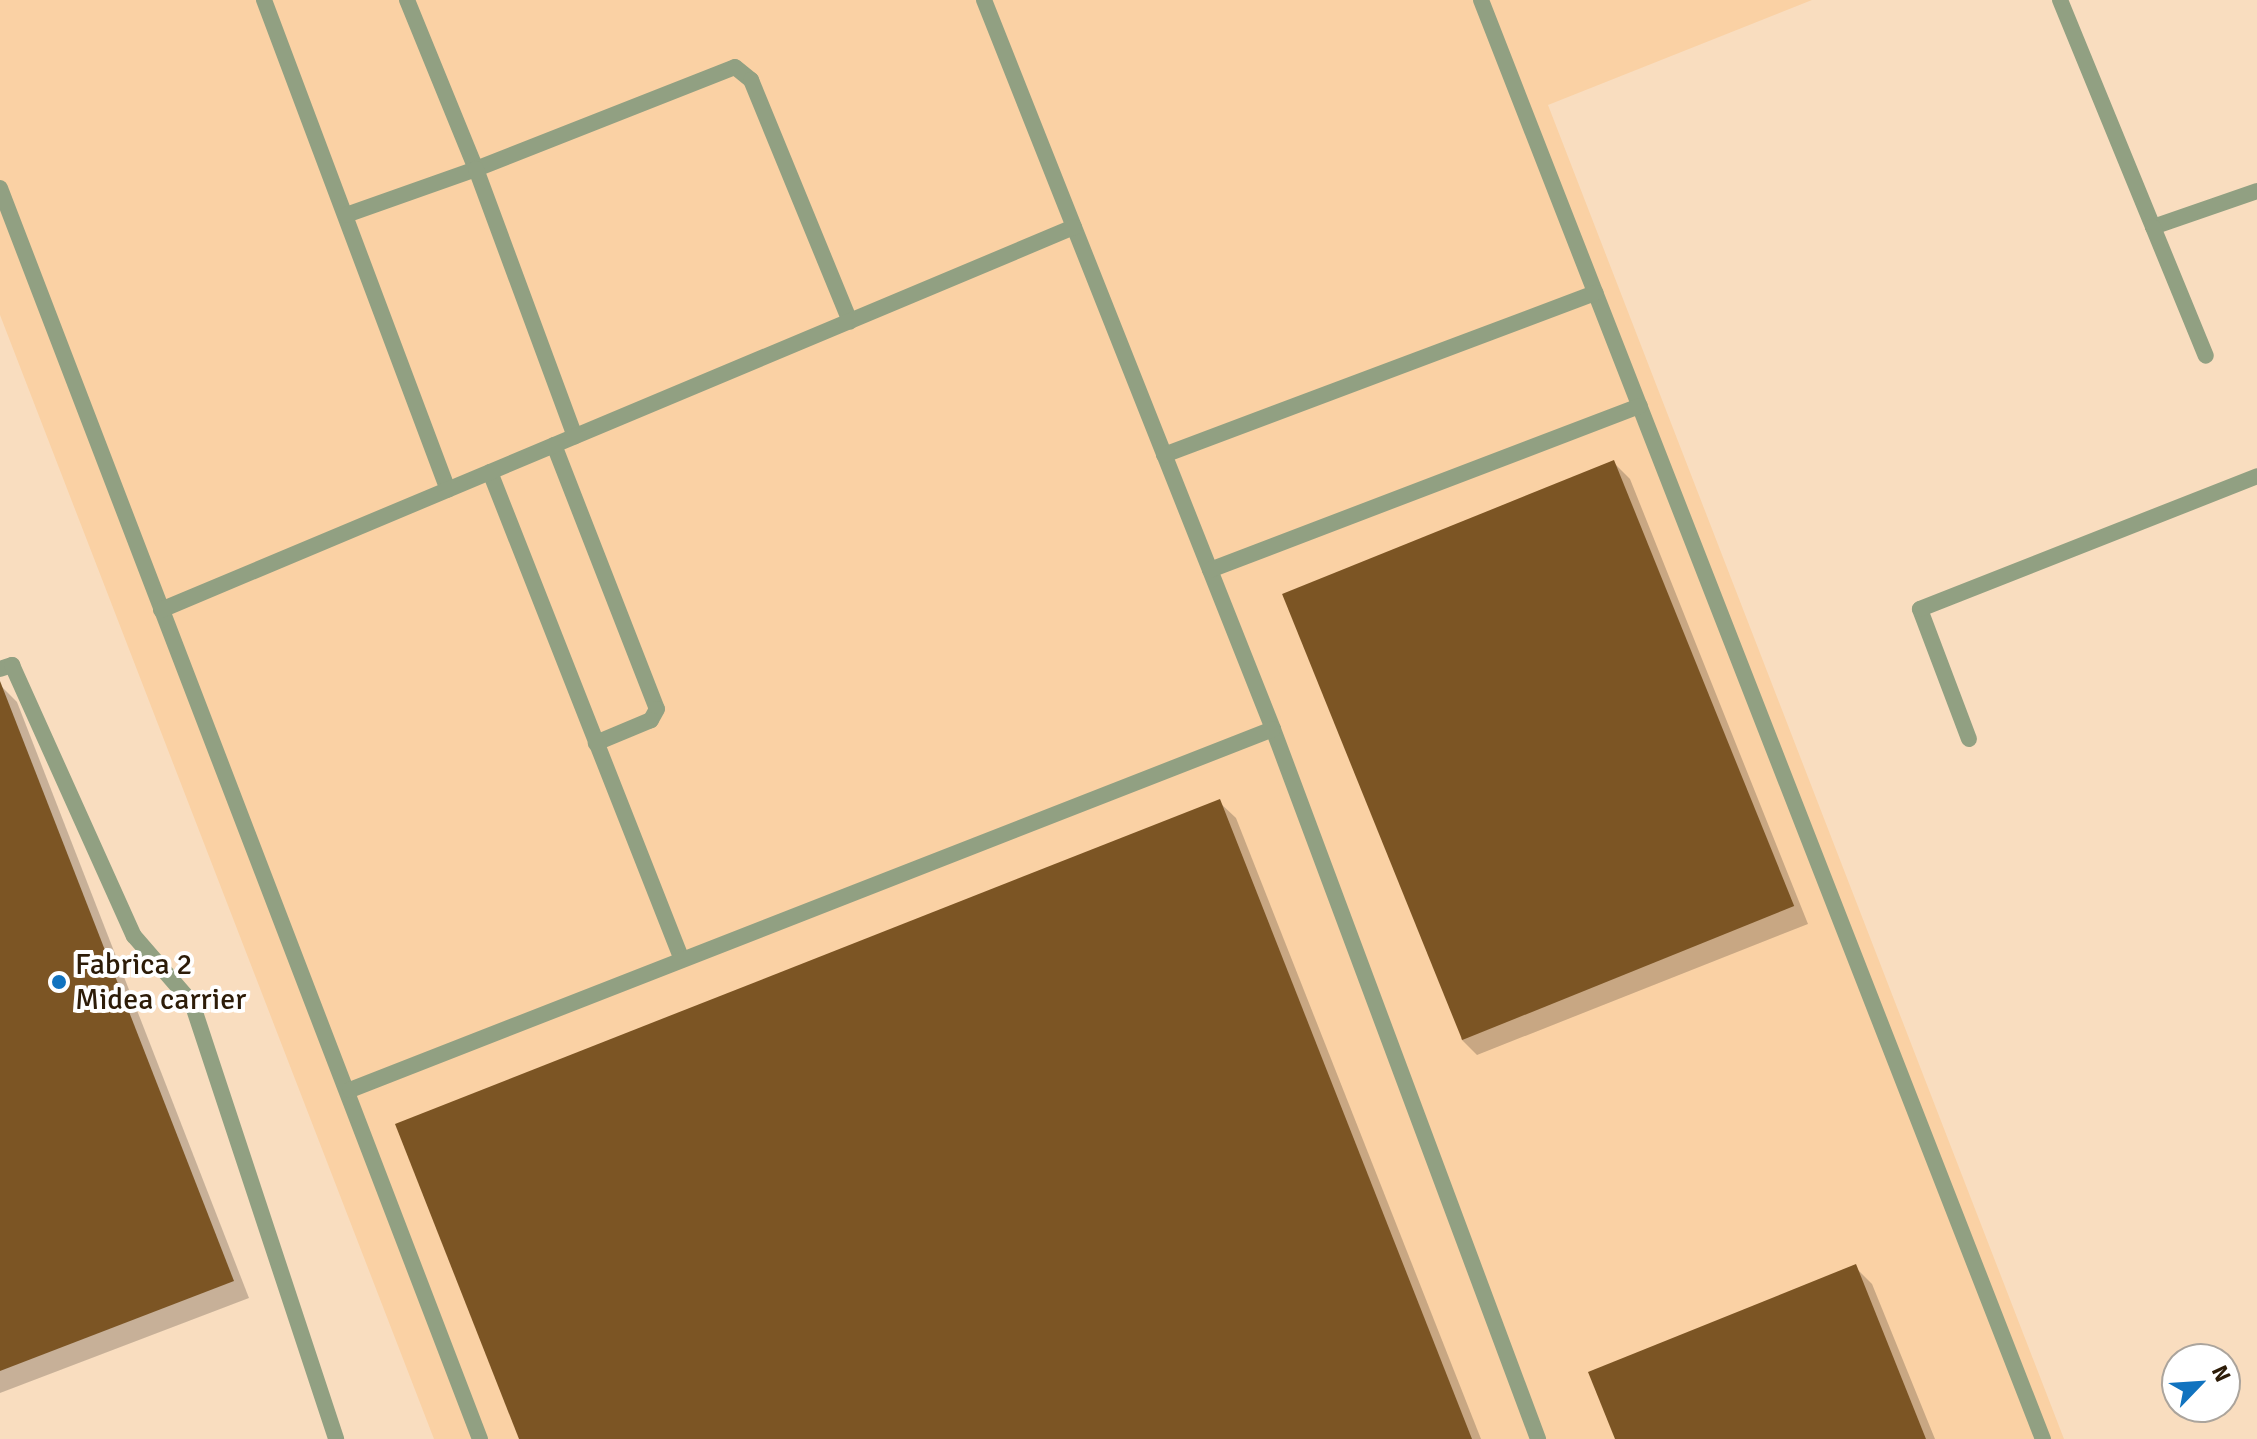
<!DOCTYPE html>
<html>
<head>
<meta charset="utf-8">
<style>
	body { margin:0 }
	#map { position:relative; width:2257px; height:1439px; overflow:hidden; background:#f9ddbf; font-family:Signika,sans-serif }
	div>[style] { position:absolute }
	.built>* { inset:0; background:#fad1a4 }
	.shadow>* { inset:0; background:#0003 }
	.building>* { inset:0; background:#7c5524; transform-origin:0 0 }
	.lane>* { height:16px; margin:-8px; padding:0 8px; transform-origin:8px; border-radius:8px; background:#91a082 }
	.dots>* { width:22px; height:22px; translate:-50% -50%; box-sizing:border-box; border:4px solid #fff; border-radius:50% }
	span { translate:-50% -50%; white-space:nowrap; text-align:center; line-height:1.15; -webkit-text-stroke:8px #fff; paint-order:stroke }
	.poi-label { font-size:30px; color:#2d1c08 }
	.left { translate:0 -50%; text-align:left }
	.north { position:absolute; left:2161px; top:1343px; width:80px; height:80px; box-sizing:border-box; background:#fff; border:2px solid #aba49c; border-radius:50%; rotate:65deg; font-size:22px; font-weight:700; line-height:32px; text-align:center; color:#2d1c08 }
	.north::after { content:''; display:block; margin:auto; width:28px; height:36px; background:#1173bf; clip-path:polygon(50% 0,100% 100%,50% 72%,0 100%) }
</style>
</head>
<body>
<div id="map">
	<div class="built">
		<div style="clip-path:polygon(0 0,1812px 0,1548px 105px,2064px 1439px,434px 1439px,0 315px)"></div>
	</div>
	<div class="shadow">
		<div style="clip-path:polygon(1613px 462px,1630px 479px,1808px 924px,1477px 1055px,1461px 1039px)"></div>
		<div style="clip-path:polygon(0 685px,17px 702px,249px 1298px,0 1393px)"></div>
		<div style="clip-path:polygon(1219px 802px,1236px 818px,1481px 1439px,521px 1439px)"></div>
		<div style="clip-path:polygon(1855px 1267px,1872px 1284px,1935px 1439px,1617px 1439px)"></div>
	</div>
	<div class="building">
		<div style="left:1614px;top:460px;width:481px;height:358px;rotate:68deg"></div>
		<div style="clip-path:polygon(0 681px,234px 1281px,0 1371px)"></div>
		<div style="clip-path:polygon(1220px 799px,1472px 1439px,519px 1439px,395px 1124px)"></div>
		<div style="clip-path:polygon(1856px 1264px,1926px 1439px,1615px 1439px,1588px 1372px)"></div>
	</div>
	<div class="lane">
		<div style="left:264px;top:0;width:523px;rotate:69.42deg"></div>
		<div style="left:407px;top:0;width:183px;rotate:67.8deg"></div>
		<div style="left:476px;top:169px;width:278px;rotate:-21.5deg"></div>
		<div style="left:735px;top:67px;width:21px;rotate:39deg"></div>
		<div style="left:751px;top:80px;width:261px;rotate:67.7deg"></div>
		<div style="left:984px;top:0;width:784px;rotate:68.37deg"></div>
		<div style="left:1273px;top:729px;width:758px;rotate:69.53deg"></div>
		<div style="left:1481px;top:0;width:1545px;rotate:68.67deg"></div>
		<div style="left:2060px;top:0;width:245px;rotate:67.7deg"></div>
		<div style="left:2153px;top:227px;width:110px;rotate:-19.1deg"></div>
		<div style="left:0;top:188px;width:1340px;rotate:69.01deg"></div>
		<div style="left:346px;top:215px;width:138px;rotate:-19.5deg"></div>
		<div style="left:476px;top:169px;width:285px;rotate:69.7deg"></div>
		<div style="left:2153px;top:227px;width:139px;rotate:67.7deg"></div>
		<div style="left:554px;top:445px;width:283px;rotate:68.7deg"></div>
		<div style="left:657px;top:709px;width:13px;rotate:119deg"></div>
		<div style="left:651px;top:720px;width:60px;rotate:157.3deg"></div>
		<div style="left:1164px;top:455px;width:461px;rotate:-20.6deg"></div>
		<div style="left:490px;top:472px;width:524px;rotate:68.52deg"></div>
		<div style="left:1210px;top:570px;width:460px;rotate:-20.9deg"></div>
		<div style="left:161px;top:610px;width:990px;rotate:-22.76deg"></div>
		<div style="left:0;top:669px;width:13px;rotate:-18deg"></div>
		<div style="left:12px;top:665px;width:297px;rotate:65.8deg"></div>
		<div style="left:134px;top:936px;width:89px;rotate:49.1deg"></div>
		<div style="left:192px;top:1003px;width:459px;rotate:71.7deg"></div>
		<div style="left:1969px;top:739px;width:139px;rotate:-110.7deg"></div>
		<div style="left:1920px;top:609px;width:362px;rotate:-21.5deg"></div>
		<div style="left:350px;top:1090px;width:991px;rotate:-21.36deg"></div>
	</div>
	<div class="dots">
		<div style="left:59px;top:982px;background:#1173bf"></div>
	</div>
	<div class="poi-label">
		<span class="left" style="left:75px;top:982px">Fabrica 2<br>Midea carrier</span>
	</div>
	<div class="north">N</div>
</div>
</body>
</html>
